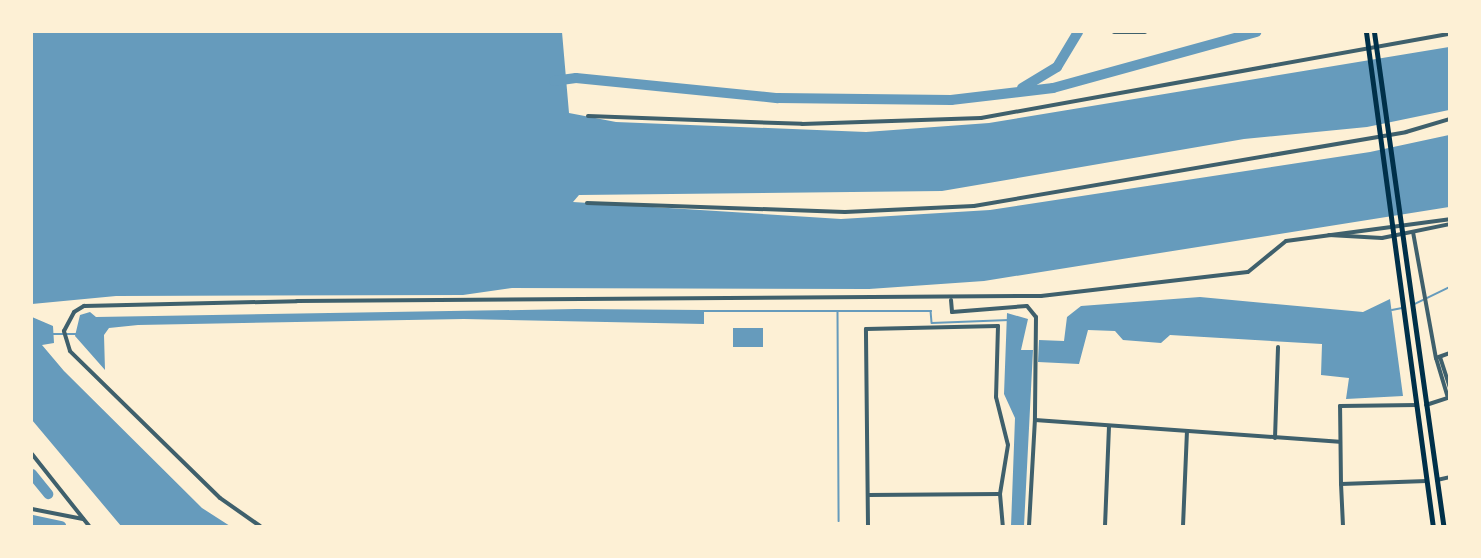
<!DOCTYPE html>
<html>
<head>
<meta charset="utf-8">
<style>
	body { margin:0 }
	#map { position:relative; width:1481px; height:558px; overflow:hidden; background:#fdf0d5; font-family:"Alegreya Sans",sans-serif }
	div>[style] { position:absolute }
	.water>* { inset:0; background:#669bbc; transform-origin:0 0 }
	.stream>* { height:1.5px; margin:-0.75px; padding:0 0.75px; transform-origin:0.75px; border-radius:0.75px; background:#669bbc }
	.river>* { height:10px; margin:-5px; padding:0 5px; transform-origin:5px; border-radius:5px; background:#669bbc }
	.minor>* { height:4px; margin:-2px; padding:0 2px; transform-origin:2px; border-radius:2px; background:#3f606c }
	.primary>* { height:5px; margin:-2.5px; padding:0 2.5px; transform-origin:2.5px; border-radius:2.5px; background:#003049 }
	span { translate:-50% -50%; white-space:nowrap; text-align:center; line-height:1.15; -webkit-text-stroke:4.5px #fdf0d5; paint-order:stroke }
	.frame { position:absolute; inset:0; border:33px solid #fdf0d5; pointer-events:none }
</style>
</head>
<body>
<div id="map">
	<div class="water">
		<div style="clip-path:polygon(32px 32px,562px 32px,569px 113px,616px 122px,866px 132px,989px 123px,1449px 47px,1449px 110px,1367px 127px,1244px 139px,942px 191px,579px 195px,573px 202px,841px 219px,990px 210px,1370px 152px,1449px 135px,1449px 207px,984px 281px,869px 289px,512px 288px,463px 295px,116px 296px,32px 304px)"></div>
		<div style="clip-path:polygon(1200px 297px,1363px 312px,1390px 299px,1403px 396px,1346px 399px,1349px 378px,1321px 375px,1322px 344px,1170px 335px,1161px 343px,1123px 340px,1115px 331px,1088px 330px,1079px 364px,1038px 362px,1039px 340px,1064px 341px,1067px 317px,1081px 306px)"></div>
		<div style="clip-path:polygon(576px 309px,704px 310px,704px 324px,464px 319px,138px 325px,109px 328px,104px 335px,105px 370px,75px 336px,80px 315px,90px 312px,96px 317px)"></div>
		<div style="clip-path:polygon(1007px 313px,1028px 319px,1021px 350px,1033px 350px,1024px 526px,1011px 526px,1015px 418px,1004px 394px)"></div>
		<div style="clip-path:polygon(32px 317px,53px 326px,54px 343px,42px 345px,64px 371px,202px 508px,230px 526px,121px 526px,32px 420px)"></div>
		<div style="left:733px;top:328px;width:30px;height:19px"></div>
	</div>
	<div class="stream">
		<div style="left:1415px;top:304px;width:39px;rotate:-26deg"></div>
		<div style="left:1392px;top:310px;width:10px;rotate:-11deg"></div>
		<div style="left:704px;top:311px;width:227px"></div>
		<div style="left:931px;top:311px;width:12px;rotate:85deg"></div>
		<div style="left:932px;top:323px;width:77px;rotate:-2.2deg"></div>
		<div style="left:838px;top:312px;width:209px;rotate:89.7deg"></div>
		<div style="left:53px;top:334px;width:23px"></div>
	</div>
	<div class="river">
		<div style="left:554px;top:81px;width:22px;rotate:-8deg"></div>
		<div style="left:576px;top:78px;width:203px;rotate:5.7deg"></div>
		<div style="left:778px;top:98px;width:173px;rotate:0.7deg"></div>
		<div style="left:951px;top:100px;width:103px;rotate:-6.7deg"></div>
		<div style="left:1053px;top:88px;width:211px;rotate:-15.4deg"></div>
		<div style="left:1022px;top:88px;width:41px;rotate:-31deg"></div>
		<div style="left:1057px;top:67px;width:41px;rotate:-59deg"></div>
		<div style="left:32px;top:474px;width:26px;rotate:51deg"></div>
		<div style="left:32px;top:520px;width:30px;rotate:12deg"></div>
	</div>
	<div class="minor">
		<div style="left:1114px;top:32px;width:31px"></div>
		<div style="left:588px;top:116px;width:214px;rotate:2.1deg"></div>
		<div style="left:802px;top:124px;width:179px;rotate:-1.9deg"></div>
		<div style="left:981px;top:118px;width:476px;rotate:-10.2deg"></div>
		<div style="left:587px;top:203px;width:258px;rotate:2deg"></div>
		<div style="left:845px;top:212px;width:129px;rotate:-2.7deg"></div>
		<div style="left:974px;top:206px;width:438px;rotate:-9.7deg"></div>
		<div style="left:1406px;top:132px;width:46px;rotate:-16.5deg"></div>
		<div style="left:1413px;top:232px;width:128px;rotate:79.7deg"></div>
		<div style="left:1329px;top:235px;width:53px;rotate:3.2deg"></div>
		<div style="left:1382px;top:238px;width:69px;rotate:-11.6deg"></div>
		<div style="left:951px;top:300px;width:12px;rotate:85deg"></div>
		<div style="left:952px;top:312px;width:75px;rotate:-4.6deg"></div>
		<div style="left:1027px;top:306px;width:14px;rotate:51deg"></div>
		<div style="left:1036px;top:317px;width:103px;rotate:90.6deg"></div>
		<div style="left:1440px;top:357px;width:33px;rotate:72deg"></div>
		<div style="left:1426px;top:405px;width:23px;rotate:-18deg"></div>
		<div style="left:1448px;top:398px;width:42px;rotate:-106.7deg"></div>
		<div style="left:1436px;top:358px;width:15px;rotate:-20deg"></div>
		<div style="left:1275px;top:438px;width:91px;rotate:-88.1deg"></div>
		<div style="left:32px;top:454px;width:92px;rotate:51.6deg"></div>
		<div style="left:1437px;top:480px;width:13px;rotate:-13deg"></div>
		<div style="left:1341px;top:484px;width:78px;rotate:-90.7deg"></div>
		<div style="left:1340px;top:406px;width:77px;rotate:-0.7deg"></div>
		<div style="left:868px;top:495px;width:132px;rotate:-0.4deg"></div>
		<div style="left:1000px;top:494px;width:32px;rotate:85deg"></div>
		<div style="left:32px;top:509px;width:52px;rotate:11.1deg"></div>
		<div style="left:260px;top:526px;width:49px;rotate:-145deg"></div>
		<div style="left:220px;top:498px;width:210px;rotate:-135.6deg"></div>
		<div style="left:70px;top:351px;width:21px;rotate:-107deg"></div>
		<div style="left:64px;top:331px;width:21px;rotate:-62deg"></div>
		<div style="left:74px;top:312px;width:12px;rotate:-31deg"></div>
		<div style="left:84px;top:306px;width:213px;rotate:-1.3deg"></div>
		<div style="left:297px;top:301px;width:744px;rotate:-0.39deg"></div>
		<div style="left:1041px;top:296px;width:208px;rotate:-6.6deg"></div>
		<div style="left:1248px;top:272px;width:49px;rotate:-39.2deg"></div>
		<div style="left:1286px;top:241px;width:165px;rotate:-7.6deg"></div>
		<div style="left:868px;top:526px;width:197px;rotate:-90.6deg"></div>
		<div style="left:866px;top:329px;width:132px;rotate:-1.3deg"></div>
		<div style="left:998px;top:326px;width:71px;rotate:91.6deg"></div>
		<div style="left:996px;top:397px;width:49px;rotate:76deg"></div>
		<div style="left:1008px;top:445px;width:50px;rotate:99.3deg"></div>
		<div style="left:1029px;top:526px;width:106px;rotate:-86.8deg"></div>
		<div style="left:1035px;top:420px;width:305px;rotate:4.1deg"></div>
		<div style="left:1105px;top:526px;width:100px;rotate:-87.7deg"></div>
		<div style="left:1183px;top:526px;width:95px;rotate:-87.6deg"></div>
		<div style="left:1343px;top:526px;width:42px;rotate:-92.7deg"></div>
		<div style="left:1341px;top:484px;width:86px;rotate:-2deg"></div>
	</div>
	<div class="primary">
		<div style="left:1366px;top:32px;width:499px;rotate:82.3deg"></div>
		<div style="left:1374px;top:32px;width:499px;rotate:82deg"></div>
	</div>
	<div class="frame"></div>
</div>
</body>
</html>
